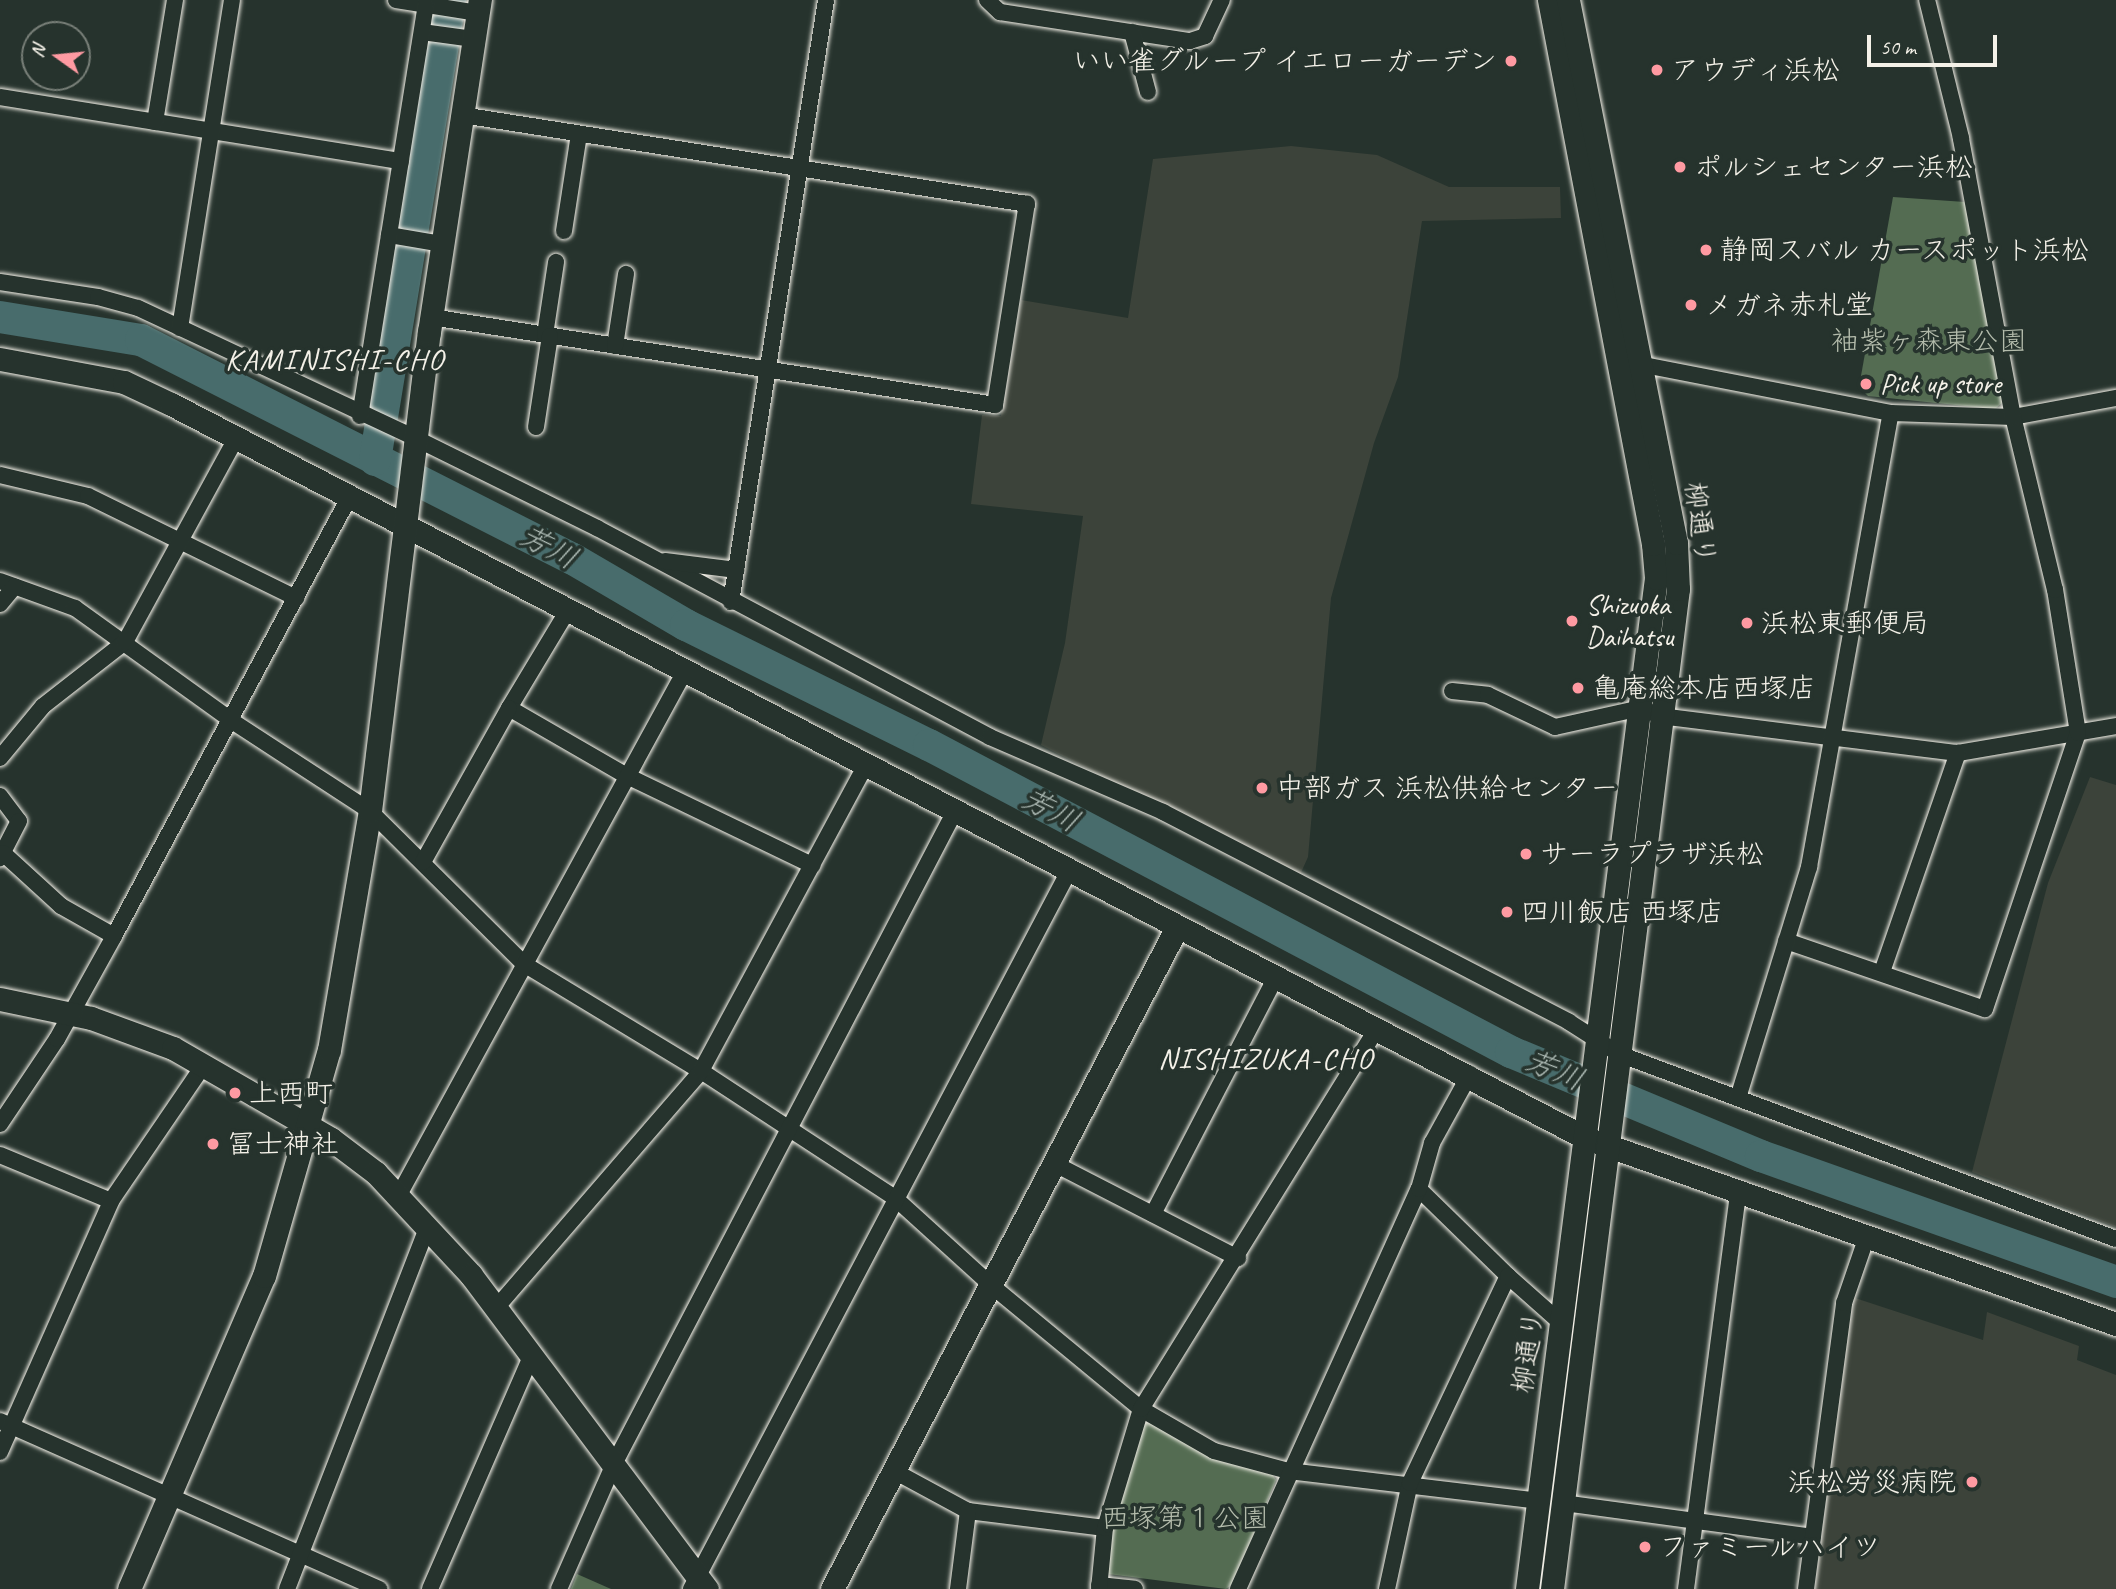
<!DOCTYPE html>
<html>
<head>
<meta charset="utf-8">
<style>
	body { margin:0 }
	#map { position:relative; width:2116px; height:1589px; overflow:hidden; background:#26332d; font-family:Caveat,"Klee One",sans-serif }
	div>[style] { position:absolute }
	.built>* { inset:0; background:#3c433a }
	.green>* { inset:0; background:#546c52 }
	.river>* { height:32px; margin:-16px; padding:0 16px; transform-origin:16px; border-radius:16px; background:#486c6c }
	.roads { filter:drop-shadow(0 0 2px #f4f1e8) drop-shadow(0 0 2px #f4f1e8) }
	.street>* { height:16px; margin:-8px; padding:0 8px; transform-origin:8px; border-radius:8px; background:#26332d }
	.secondary>* { height:23px; margin:-11.5px; padding:0 11.5px; transform-origin:11.5px; border-radius:11.5px; background:#26332d }
	.dots>* { width:19px; height:19px; translate:-50% -50%; box-sizing:border-box; border:4px solid #26332d; border-radius:50% }
	span { translate:-50% -50%; white-space:nowrap; text-align:center; line-height:1.15; -webkit-text-stroke:7px #26332d; paint-order:stroke }
	.poi-label { font-size:28px; color:#f4f1e8 }
	.right { translate:-100% -50%; text-align:right }
	.left { translate:0 -50%; text-align:left }
	.park-label { font-size:28px; color:#b4bcac }
	.street-label { font-size:28px; color:#f4f1e8 }
	.neighbourhood-label { font-size:30px; color:#f4f1e8; letter-spacing:2px }
	.water-label { font-size:30px; color:#afbcb6; font-style:italic }
	.north { position:absolute; left:21px; top:21px; width:70px; height:70px; box-sizing:border-box; background:#26332d; border:2px solid #787f78; border-radius:50%; rotate:285deg; font-size:19px; font-weight:700; line-height:28px; text-align:center; color:#f4f1e8 }
	.north::after { content:''; display:block; margin:auto; width:24px; height:32px; background:#ff9aa2; clip-path:polygon(50% 0,100% 100%,50% 72%,0 100%) }
	.scale { position:absolute; left:1867px; top:35px; width:130px; height:32px; box-sizing:border-box; border:4px solid #f4f1e8; border-top:0; padding-left:9px; font-size:21px; line-height:24px; white-space:nowrap; color:#f4f1e8; -webkit-text-stroke:5px #26332d; paint-order:stroke }
</style>
</head>
<body>
<div id="map">
	<div class="built">
		<div style="clip-path:polygon(1291px 146px,1377px 155px,1449px 187px,1560px 187px,1561px 218px,1422px 221px,1398px 377px,1374px 443px,1331px 598px,1308px 857px,1299px 877px,1041px 745px,1065px 643px,1083px 516px,971px 504px,982px 415px,1001px 416px,1021px 300px,1128px 318px,1153px 159px)"></div>
		<div style="clip-path:polygon(2090px 777px,2116px 785px,2116px 1227px,1972px 1172px,2048px 883px)"></div>
		<div style="clip-path:polygon(1852px 1297px,1983px 1340px,1987px 1312px,2079px 1346px,2077px 1360px,2116px 1375px,2116px 1589px,1815px 1589px)"></div>
	</div>
	<div class="green">
		<div style="clip-path:polygon(1893px 197px,1965px 202px,2003px 402px,1995px 409px,1868px 396px,1859px 387px)"></div>
		<div style="clip-path:polygon(1153px 1421px,1271px 1472px,1276px 1480px,1233px 1584px,1226px 1589px,1108px 1574px,1112px 1527px,1143px 1424px)"></div>
		<div style="clip-path:polygon(577px 1574px,611px 1589px,571px 1589px)"></div>
	</div>
	<div class="river">
		<div style="left:0;top:317px;width:143px;rotate:9.3deg"></div>
		<div style="left:141px;top:340px;width:484px;rotate:26.9deg"></div>
		<div style="left:573px;top:559px;width:131px;rotate:30.3deg"></div>
		<div style="left:686px;top:625px;width:271px;rotate:26.3deg"></div>
		<div style="left:929px;top:745px;width:658px;rotate:27.81deg"></div>
		<div style="left:1511px;top:1052px;width:271px;rotate:22.6deg"></div>
		<div style="left:1761px;top:1156px;width:377px;rotate:19.5deg"></div>
		<div style="left:375px;top:460px;width:466px;rotate:-80.7deg"></div>
	</div>
	<div class="roads">
		<div class="street">
			<div style="left:396px;top:0;width:83px;rotate:9deg"></div>
			<div style="left:987px;top:0;width:18px;rotate:43deg"></div>
			<div style="left:1000px;top:12px;width:192px;rotate:8.7deg"></div>
			<div style="left:1190px;top:41px;width:16px;rotate:-18deg"></div>
			<div style="left:1205px;top:36px;width:40px;rotate:-65deg"></div>
			<div style="left:422px;top:32px;width:52px;rotate:7.7deg"></div>
			<div style="left:1132px;top:32px;width:62px;rotate:75.1deg"></div>
			<div style="left:0;top:97px;width:406px;rotate:9.1deg"></div>
			<div style="left:155px;top:122px;width:124px;rotate:-80.7deg"></div>
			<div style="left:564px;top:231px;width:98px;rotate:-81.2deg"></div>
			<div style="left:389px;top:235px;width:54px;rotate:9.6deg"></div>
			<div style="left:0;top:282px;width:99px;rotate:8.7deg"></div>
			<div style="left:98px;top:297px;width:41px;rotate:15.4deg"></div>
			<div style="left:138px;top:308px;width:306px;rotate:25.1deg"></div>
			<div style="left:415px;top:438px;width:203px;rotate:26.3deg"></div>
			<div style="left:597px;top:528px;width:445px;rotate:28deg"></div>
			<div style="left:990px;top:737px;width:189px;rotate:23.4deg"></div>
			<div style="left:1163px;top:812px;width:457px;rotate:27.3deg"></div>
			<div style="left:1569px;top:1022px;width:59px;rotate:32.6deg"></div>
			<div style="left:1619px;top:1054px;width:530px;rotate:20.42deg"></div>
			<div style="left:431px;top:317px;width:571px;rotate:8.87deg"></div>
			<div style="left:995px;top:405px;width:204px;rotate:-81deg"></div>
			<div style="left:1027px;top:204px;width:572px;rotate:-171.05deg"></div>
			<div style="left:180px;top:328px;width:332px;rotate:-81deg"></div>
			<div style="left:545px;top:335px;width:74px;rotate:-81.4deg"></div>
			<div style="left:615px;top:346px;width:73px;rotate:-81.3deg"></div>
			<div style="left:1639px;top:364px;width:257px;rotate:11deg"></div>
			<div style="left:1891px;top:413px;width:122px;rotate:1.9deg"></div>
			<div style="left:2013px;top:417px;width:105px;rotate:-10.5deg"></div>
			<div style="left:360px;top:416px;width:416px;rotate:-80.9deg"></div>
			<div style="left:536px;top:427px;width:92px;rotate:-81.3deg"></div>
			<div style="left:0;top:475px;width:90px;rotate:13.4deg"></div>
			<div style="left:88px;top:496px;width:232px;rotate:26.1deg"></div>
			<div style="left:665px;top:561px;width:72px;rotate:7.2deg"></div>
			<div style="left:0;top:581px;width:80px;rotate:19.8deg"></div>
			<div style="left:75px;top:608px;width:193px;rotate:35.7deg"></div>
			<div style="left:232px;top:721px;width:165px;rotate:33.1deg"></div>
			<div style="left:370px;top:811px;width:217px;rotate:44.8deg"></div>
			<div style="left:524px;top:964px;width:207px;rotate:31.2deg"></div>
			<div style="left:701px;top:1071px;width:232px;rotate:33.2deg"></div>
			<div style="left:895px;top:1198px;width:131px;rotate:42.2deg"></div>
			<div style="left:992px;top:1286px;width:193px;rotate:39.5deg"></div>
			<div style="left:1141px;top:1409px;width:84px;rotate:29.9deg"></div>
			<div style="left:1214px;top:1451px;width:77px;rotate:15.1deg"></div>
			<div style="left:1288px;top:1471px;width:252px;rotate:6.8deg"></div>
			<div style="left:731px;top:602px;width:609px;rotate:-81.03deg"></div>
			<div style="left:0;top:604px;width:23px;rotate:-50deg"></div>
			<div style="left:568px;top:610px;width:114px;rotate:121deg"></div>
			<div style="left:509px;top:708px;width:134px;rotate:30deg"></div>
			<div style="left:625px;top:775px;width:208px;rotate:25.7deg"></div>
			<div style="left:1452px;top:691px;width:36px;rotate:6deg"></div>
			<div style="left:1488px;top:695px;width:74px;rotate:25.5deg"></div>
			<div style="left:1555px;top:727px;width:88px;rotate:-12.5deg"></div>
			<div style="left:1641px;top:708px;width:21px;rotate:23deg"></div>
			<div style="left:1660px;top:716px;width:300px;rotate:7.1deg"></div>
			<div style="left:1958px;top:753px;width:160px;rotate:-9.7deg"></div>
			<div style="left:0;top:758px;width:67px;rotate:-50.4deg"></div>
			<div style="left:43px;top:706px;width:104px;rotate:-38deg"></div>
			<div style="left:125px;top:642px;width:232px;rotate:-61.4deg"></div>
			<div style="left:0;top:796px;width:31px;rotate:53deg"></div>
			<div style="left:19px;top:821px;width:42px;rotate:117.2deg"></div>
			<div style="left:3px;top:853px;width:79px;rotate:42.4deg"></div>
			<div style="left:61px;top:906px;width:61px;rotate:29.5deg"></div>
			<div style="left:423px;top:862px;width:176px;rotate:-60.8deg"></div>
			<div style="left:1786px;top:941px;width:210px;rotate:18.9deg"></div>
			<div style="left:1985px;top:1009px;width:291px;rotate:-71.4deg"></div>
			<div style="left:2078px;top:733px;width:145px;rotate:-99.1deg"></div>
			<div style="left:2055px;top:590px;width:178px;rotate:-103.6deg"></div>
			<div style="left:2013px;top:417px;width:284px;rotate:-100.6deg"></div>
			<div style="left:1961px;top:138px;width:142px;rotate:-103.8deg"></div>
			<div style="left:1882px;top:972px;width:232px;rotate:-70.9deg"></div>
			<div style="left:1738px;top:1098px;width:242px;rotate:-72.9deg"></div>
			<div style="left:1809px;top:867px;width:461px;rotate:-79.8deg"></div>
			<div style="left:0;top:1124px;width:102px;rotate:-56.2deg"></div>
			<div style="left:57px;top:1039px;width:118px;rotate:-61deg"></div>
			<div style="left:114px;top:936px;width:497px;rotate:-61.8deg"></div>
			<div style="left:0;top:1155px;width:120px;rotate:22.5deg"></div>
			<div style="left:1055px;top:1164px;width:206px;rotate:27.2deg"></div>
			<div style="left:1419px;top:1189px;width:124px;rotate:44.3deg"></div>
			<div style="left:400px;top:1193px;width:595px;rotate:-61.37deg"></div>
			<div style="left:1153px;top:1214px;width:269px;rotate:-62.6deg"></div>
			<div style="left:496px;top:1308px;width:313px;rotate:-49.1deg"></div>
			<div style="left:701px;top:1071px;width:345px;rotate:-61.7deg"></div>
			<div style="left:0;top:1421px;width:415px;rotate:23.9deg"></div>
			<div style="left:0;top:1452px;width:274px;rotate:-66.1deg"></div>
			<div style="left:111px;top:1201px;width:163px;rotate:-55.7deg"></div>
			<div style="left:894px;top:1471px;width:84px;rotate:28.4deg"></div>
			<div style="left:968px;top:1511px;width:138px;rotate:7.1deg"></div>
			<div style="left:1563px;top:1503px;width:252px;rotate:7.7deg"></div>
			<div style="left:1099px;top:1585px;width:36px;rotate:6deg"></div>
			<div style="left:287px;top:1589px;width:389px;rotate:-68.8deg"></div>
			<div style="left:430px;top:1589px;width:256px;rotate:-66.5deg"></div>
			<div style="left:559px;top:1589px;width:137px;rotate:-66.3deg"></div>
			<div style="left:614px;top:1464px;width:737px;rotate:-62.43deg"></div>
			<div style="left:691px;top:1589px;width:814px;rotate:-62.24deg"></div>
			<div style="left:958px;top:1589px;width:79px;rotate:-82.7deg"></div>
			<div style="left:1099px;top:1589px;width:61px;rotate:-84.4deg"></div>
			<div style="left:1105px;top:1528px;width:124px;rotate:-73.2deg"></div>
			<div style="left:1141px;top:1409px;width:450px;rotate:-58.2deg"></div>
			<div style="left:1238px;top:1589px;width:439px;rotate:-65.7deg"></div>
			<div style="left:1419px;top:1189px;width:48px;rotate:-74.2deg"></div>
			<div style="left:1432px;top:1143px;width:79px;rotate:-61.2deg"></div>
			<div style="left:1387px;top:1589px;width:108px;rotate:-77.8deg"></div>
			<div style="left:1410px;top:1483px;width:229px;rotate:-64.7deg"></div>
			<div style="left:1508px;top:1276px;width:72px;rotate:41.6deg"></div>
			<div style="left:1686px;top:1589px;width:398px;rotate:-82.5deg"></div>
			<div style="left:1806px;top:1589px;width:289px;rotate:-82.4deg"></div>
			<div style="left:1844px;top:1303px;width:68px;rotate:-71deg"></div>
		</div>
		<div class="secondary">
			<div style="left:0;top:359px;width:126px;rotate:10.5deg"></div>
			<div style="left:124px;top:382px;width:52px;rotate:25.1deg"></div>
			<div style="left:171px;top:404px;width:1594px;rotate:27.42deg"></div>
			<div style="left:1586px;top:1138px;width:562px;rotate:19.34deg"></div>
			<div style="left:0;top:999px;width:93px;rotate:11.8deg"></div>
			<div style="left:91px;top:1018px;width:87px;rotate:20.1deg"></div>
			<div style="left:173px;top:1048px;width:182px;rotate:29.9deg"></div>
			<div style="left:331px;top:1139px;width:56px;rotate:37.1deg"></div>
			<div style="left:376px;top:1173px;width:139px;rotate:47deg"></div>
			<div style="left:471px;top:1275px;width:393px;rotate:53.1deg"></div>
			<div style="left:129px;top:1589px;width:341px;rotate:-66.7deg"></div>
			<div style="left:264px;top:1276px;width:235px;rotate:-74deg"></div>
			<div style="left:329px;top:1050px;width:242px;rotate:-80.3deg"></div>
			<div style="left:370px;top:811px;width:483px;rotate:-83deg"></div>
			<div style="left:429px;top:332px;width:336px;rotate:-81.3deg"></div>
			<div style="left:832px;top:1589px;width:747px;rotate:-62.47deg"></div>
			<div style="left:1527px;top:1589px;width:1019px;rotate:-82.73deg"></div>
			<div style="left:1656px;top:578px;width:34px;rotate:-95deg"></div>
			<div style="left:1653px;top:544px;width:554px;rotate:-100.82deg"></div>
			<div style="left:1552px;top:1589px;width:1008px;rotate:-82.82deg"></div>
			<div style="left:1678px;top:589px;width:46px;rotate:-92.5deg"></div>
			<div style="left:1676px;top:543px;width:554px;rotate:-101.25deg"></div>
		</div>
	</div>
	<div class="dots">
		<div style="left:1511px;top:61px;background:#ff9aa2"></div>
		<div style="left:1657px;top:70px;background:#ff9aa2"></div>
		<div style="left:1680px;top:167px;background:#ff9aa2"></div>
		<div style="left:1706px;top:250px;background:#ff9aa2"></div>
		<div style="left:1691px;top:305px;background:#ff9aa2"></div>
		<div style="left:1866px;top:384px;background:#ff9aa2"></div>
		<div style="left:1572px;top:621px;background:#ff9aa2"></div>
		<div style="left:1747px;top:623px;background:#ff9aa2"></div>
		<div style="left:1578px;top:688px;background:#ff9aa2"></div>
		<div style="left:1262px;top:788px;background:#ff9aa2"></div>
		<div style="left:1526px;top:854px;background:#ff9aa2"></div>
		<div style="left:1507px;top:912px;background:#ff9aa2"></div>
		<div style="left:235px;top:1093px;background:#ff9aa2"></div>
		<div style="left:213px;top:1144px;background:#ff9aa2"></div>
		<div style="left:1972px;top:1482px;background:#ff9aa2"></div>
		<div style="left:1645px;top:1547px;background:#ff9aa2"></div>
	</div>
	<div class="poi-label">
		<span class="right" style="left:1497px;top:61px">いい雀グループ イエローガーデン</span>
		<span class="left" style="left:1671px;top:70px">アウディ浜松</span>
		<span class="left" style="left:1694px;top:167px">ポルシェセンター浜松</span>
		<span class="left" style="left:1720px;top:250px">静岡スバル カースポット浜松</span>
		<span class="left" style="left:1705px;top:305px">メガネ赤札堂</span>
		<span class="left" style="left:1880px;top:384px">Pick up store</span>
		<span class="left" style="left:1586px;top:621px">Shizuoka<br>Daihatsu</span>
		<span class="left" style="left:1761px;top:623px">浜松東郵便局</span>
		<span class="left" style="left:1592px;top:688px">亀庵総本店西塚店</span>
		<span class="left" style="left:1276px;top:788px">中部ガス 浜松供給センター</span>
		<span class="left" style="left:1540px;top:854px">サーラプラザ浜松</span>
		<span class="left" style="left:1521px;top:912px">四川飯店 西塚店</span>
		<span class="left" style="left:249px;top:1093px">上西町</span>
		<span class="left" style="left:227px;top:1144px">冨士神社</span>
		<span class="right" style="left:1956px;top:1482px">浜松労災病院</span>
		<span class="left" style="left:1659px;top:1547px">ファミールハイツ</span>
	</div>
	<div class="park-label">
		<span style="left:1929px;top:341px">袖紫ヶ森東公園</span>
		<span style="left:1185px;top:1518px">西塚第１公園</span>
	</div>
	<div class="street-label">
		<span style="left:1700px;top:523px;rotate:82deg">柳通り</span>
		<span style="left:1528px;top:1352px;rotate:-82deg">柳通り</span>
	</div>
	<div class="neighbourhood-label">
		<span style="left:335px;top:359px">KAMINISHI-CHO</span>
		<span style="left:1266px;top:1058px">NISHIZUKA-CHO</span>
	</div>
	<div class="water-label">
		<span style="left:549px;top:547px;rotate:28deg">芳川</span>
		<span style="left:1051px;top:810px;rotate:28deg">芳川</span>
		<span style="left:1555px;top:1070px;rotate:23deg">芳川</span>
	</div>
	<div class="north">N</div>
	<div class="scale">50 m</div>
</div>
</body>
</html>
